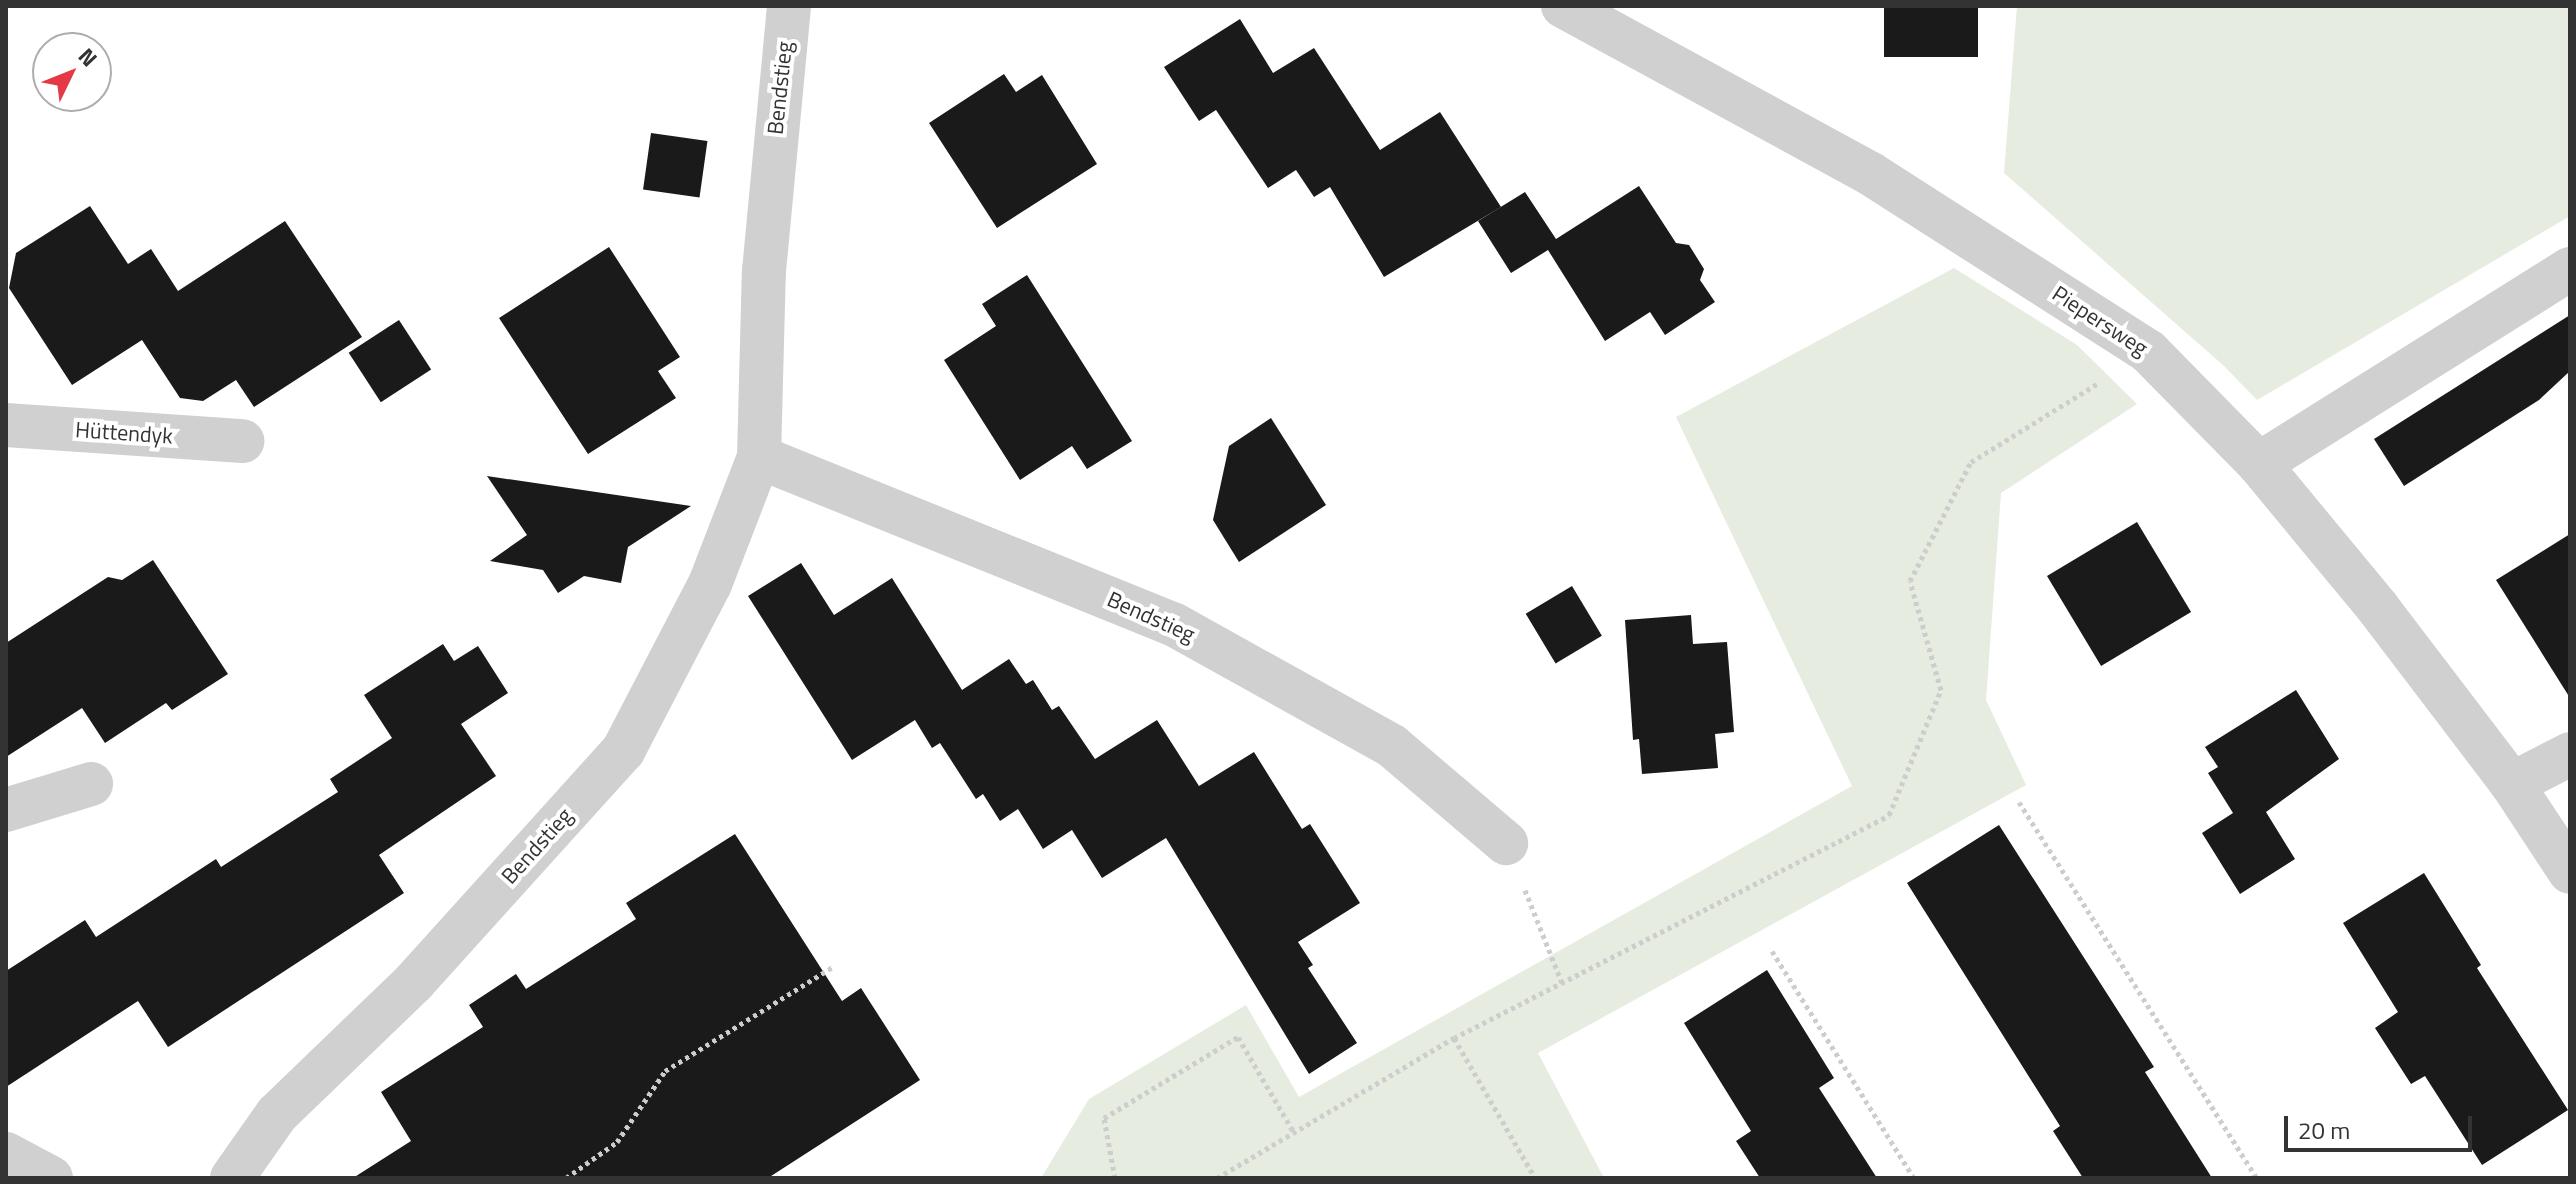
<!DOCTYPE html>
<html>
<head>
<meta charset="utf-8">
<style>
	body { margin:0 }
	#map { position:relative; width:2576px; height:1184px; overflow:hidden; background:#fff; font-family:"Titillium Web",sans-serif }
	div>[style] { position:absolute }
	.green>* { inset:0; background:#e6ecdf }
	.building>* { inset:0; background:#1a1a1a; transform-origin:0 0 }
	.path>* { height:5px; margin-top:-2.5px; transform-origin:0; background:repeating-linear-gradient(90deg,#cdcdcd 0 4px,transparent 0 8px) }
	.minor>* { height:44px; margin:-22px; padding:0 22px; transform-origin:22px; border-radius:22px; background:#d0d0d0 }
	span { translate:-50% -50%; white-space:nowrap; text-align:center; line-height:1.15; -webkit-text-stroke:8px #fff; paint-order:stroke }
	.street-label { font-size:22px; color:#333 }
	.frame { position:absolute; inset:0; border:8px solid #333; pointer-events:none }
	.north { position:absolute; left:32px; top:32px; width:80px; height:80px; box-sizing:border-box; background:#fff; border:2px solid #adadad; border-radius:50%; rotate:47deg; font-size:22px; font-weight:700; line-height:32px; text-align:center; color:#333 }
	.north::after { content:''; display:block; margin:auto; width:28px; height:36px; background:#e63946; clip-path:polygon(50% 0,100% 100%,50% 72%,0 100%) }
	.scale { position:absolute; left:2284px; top:1116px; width:188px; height:36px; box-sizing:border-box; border:4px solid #333; border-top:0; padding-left:10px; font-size:24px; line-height:28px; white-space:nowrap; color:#333; -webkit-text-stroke:6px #fff; paint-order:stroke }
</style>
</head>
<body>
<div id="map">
	<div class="green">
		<div style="clip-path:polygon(2017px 6px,2570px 6px,2570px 216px,2257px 400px,2223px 365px,2004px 173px)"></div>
		<div style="clip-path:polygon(1954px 268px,2077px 345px,2137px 404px,2001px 493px,1986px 700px,2026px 785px,1538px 1053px,1604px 1178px,1041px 1178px,1089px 1099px,1246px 1005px,1299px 1097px,1852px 786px,1676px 417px)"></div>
	</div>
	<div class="building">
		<div style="left:1884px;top:6px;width:94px;height:51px"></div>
		<div style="clip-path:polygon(1240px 19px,1273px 73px,1314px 48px,1380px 150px,1440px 112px,1501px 207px,1384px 277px,1330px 187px,1314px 197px,1296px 170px,1268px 188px,1216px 110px,1199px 121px,1164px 67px)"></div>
		<div style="clip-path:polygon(1004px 74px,1016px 92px,1042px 75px,1097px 164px,997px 228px,929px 123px)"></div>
		<div style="left:651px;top:133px;width:57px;height:57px;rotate:8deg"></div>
		<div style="clip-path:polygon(1639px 186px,1676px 243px,1689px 245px,1704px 269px,1700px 280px,1715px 302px,1665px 335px,1650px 312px,1605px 341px,1548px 250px,1511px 273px,1478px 221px,1525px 192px,1556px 239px)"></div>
		<div style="clip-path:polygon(90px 206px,128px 264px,151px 249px,178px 291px,285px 221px,362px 337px,254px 407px,236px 380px,203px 401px,180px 398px,142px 340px,72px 385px,9px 288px,16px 253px)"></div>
		<div style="clip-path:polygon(609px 247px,680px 357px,658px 371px,676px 398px,588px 454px,499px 318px)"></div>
		<div style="clip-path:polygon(1027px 275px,1132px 441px,1087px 469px,1072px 446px,1020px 480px,944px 360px,996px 326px,982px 304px)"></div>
		<div style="clip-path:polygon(2570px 315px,2570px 371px,2539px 400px,2404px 486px,2374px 439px)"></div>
		<div style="left:399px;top:320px;width:59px;height:60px;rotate:57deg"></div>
		<div style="clip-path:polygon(1271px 418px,1326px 505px,1239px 562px,1213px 520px,1229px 446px)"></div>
		<div style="clip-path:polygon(487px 476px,691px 506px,628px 547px,621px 583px,584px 576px,558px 593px,543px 570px,490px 561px,527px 535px)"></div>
		<div style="left:2137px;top:522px;width:105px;height:105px;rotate:59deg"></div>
		<div style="clip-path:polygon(2570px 534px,2570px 698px,2496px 580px)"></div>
		<div style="clip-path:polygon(153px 560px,228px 674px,172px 710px,166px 703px,105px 743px,82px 708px,6px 757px,6px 643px,108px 577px,122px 580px)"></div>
		<div style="clip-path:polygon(801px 563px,834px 615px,892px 578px,962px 690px,1009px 659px,1026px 684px,1033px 680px,1052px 710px,1059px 706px,1095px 759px,1157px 720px,1199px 786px,1254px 752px,1302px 829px,1310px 824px,1360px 903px,1298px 942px,1313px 965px,1308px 968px,1357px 1043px,1309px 1074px,1166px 838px,1102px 878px,1072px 830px,1043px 849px,1018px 809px,1000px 821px,983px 794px,976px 799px,940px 743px,932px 748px,915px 720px,852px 760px,748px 596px)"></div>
		<div style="left:1572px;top:586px;width:58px;height:54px;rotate:59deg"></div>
		<div style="clip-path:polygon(1691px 615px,1693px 644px,1727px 642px,1734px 732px,1715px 734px,1718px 768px,1642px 774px,1639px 739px,1633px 740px,1625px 620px)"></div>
		<div style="clip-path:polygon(443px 644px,454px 661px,478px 646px,508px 693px,461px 724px,496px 776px,379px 855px,404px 893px,168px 1047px,138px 1001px,6px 1087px,6px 971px,85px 920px,96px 937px,216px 859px,221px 867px,338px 792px,330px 779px,392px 738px,364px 695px)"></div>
		<div style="clip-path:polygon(2296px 690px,2339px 759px,2266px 812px,2295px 859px,2240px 894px,2202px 833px,2233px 813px,2208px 773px,2218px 767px,2205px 747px)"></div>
		<div style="clip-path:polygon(1999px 825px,2154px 1067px,2145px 1072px,2212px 1178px,2083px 1178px,2053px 1131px,2060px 1126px,1907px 883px)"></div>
		<div style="clip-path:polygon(735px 834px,842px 1001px,861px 988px,920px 1080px,768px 1178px,353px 1178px,411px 1141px,381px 1092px,483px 1027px,469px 1005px,516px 974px,526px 989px,636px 919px,626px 903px)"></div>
		<div style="clip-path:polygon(2424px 873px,2481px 965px,2477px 968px,2568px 1110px,2482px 1165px,2425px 1076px,2411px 1084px,2375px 1028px,2398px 1012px,2343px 923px)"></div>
		<div style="clip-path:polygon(1767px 970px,1834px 1078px,1819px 1088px,1877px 1178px,1760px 1178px,1736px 1141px,1751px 1131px,1684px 1023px)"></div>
	</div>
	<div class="path">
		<div style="left:2019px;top:802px;width:445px;rotate:57.7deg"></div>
		<div style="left:1525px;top:890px;width:100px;rotate:68.3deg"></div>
		<div style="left:1772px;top:951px;width:268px;rotate:58deg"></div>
		<div style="left:1454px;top:1038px;width:162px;rotate:59.9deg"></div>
		<div style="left:566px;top:1178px;width:62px;rotate:-35.2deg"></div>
		<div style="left:617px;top:1142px;width:86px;rotate:-55.9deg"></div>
		<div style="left:665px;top:1071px;width:198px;rotate:-31.8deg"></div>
		<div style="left:1115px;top:1178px;width:61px;rotate:-100.4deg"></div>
		<div style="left:1104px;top:1118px;width:157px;rotate:-31.2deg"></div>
		<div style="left:1238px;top:1037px;width:109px;rotate:59.7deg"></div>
		<div style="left:1217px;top:1178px;width:275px;rotate:-30.6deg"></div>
		<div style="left:1454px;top:1038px;width:489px;rotate:-27.1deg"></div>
		<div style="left:1889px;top:815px;width:135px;rotate:-67.4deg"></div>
		<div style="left:1941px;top:690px;width:113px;rotate:-105.9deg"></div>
		<div style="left:1910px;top:581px;width:134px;rotate:-62.9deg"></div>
		<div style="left:1971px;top:462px;width:148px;rotate:-31.8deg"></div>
	</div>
	<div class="minor">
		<div style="left:1563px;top:6px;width:351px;rotate:28.6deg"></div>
		<div style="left:1871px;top:174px;width:329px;rotate:32.6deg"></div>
		<div style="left:2148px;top:351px;width:158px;rotate:45.5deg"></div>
		<div style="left:2259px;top:464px;width:187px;rotate:50.4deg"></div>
		<div style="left:2378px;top:608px;width:221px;rotate:52.7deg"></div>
		<div style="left:2512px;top:784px;width:105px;rotate:56.6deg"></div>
		<div style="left:6px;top:425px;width:237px;rotate:3.9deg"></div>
		<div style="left:759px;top:457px;width:446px;rotate:22deg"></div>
		<div style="left:1173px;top:624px;width:251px;rotate:29.1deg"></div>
		<div style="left:1392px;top:746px;width:150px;rotate:40.4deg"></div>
		<div style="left:2259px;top:464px;width:367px;rotate:-32.1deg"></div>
		<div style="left:2512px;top:784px;width:65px;rotate:-27.3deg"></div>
		<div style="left:6px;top:810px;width:89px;rotate:-17deg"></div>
		<div style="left:6px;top:1154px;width:51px;rotate:28.1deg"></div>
		<div style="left:232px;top:1178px;width:78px;rotate:-54.9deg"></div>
		<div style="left:277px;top:1114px;width:190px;rotate:-43.9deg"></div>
		<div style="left:414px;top:982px;width:312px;rotate:-47.9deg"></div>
		<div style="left:623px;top:751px;width:188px;rotate:-62.5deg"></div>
		<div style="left:710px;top:584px;width:136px;rotate:-68.9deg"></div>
		<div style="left:759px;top:457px;width:186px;rotate:-88.5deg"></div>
		<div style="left:764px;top:271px;width:266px;rotate:-84.6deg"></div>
	</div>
	<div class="street-label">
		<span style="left:780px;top:88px;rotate:-84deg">Bendstieg</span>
		<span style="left:2100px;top:321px;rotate:33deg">Piepersweg</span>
		<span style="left:124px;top:433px;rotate:4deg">Hüttendyk</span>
		<span style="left:1151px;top:617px;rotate:24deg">Bendstieg</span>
		<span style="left:537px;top:846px;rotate:-48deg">Bendstieg</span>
	</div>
	<div class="frame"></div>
	<div class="north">N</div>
	<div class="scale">20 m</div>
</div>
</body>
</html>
